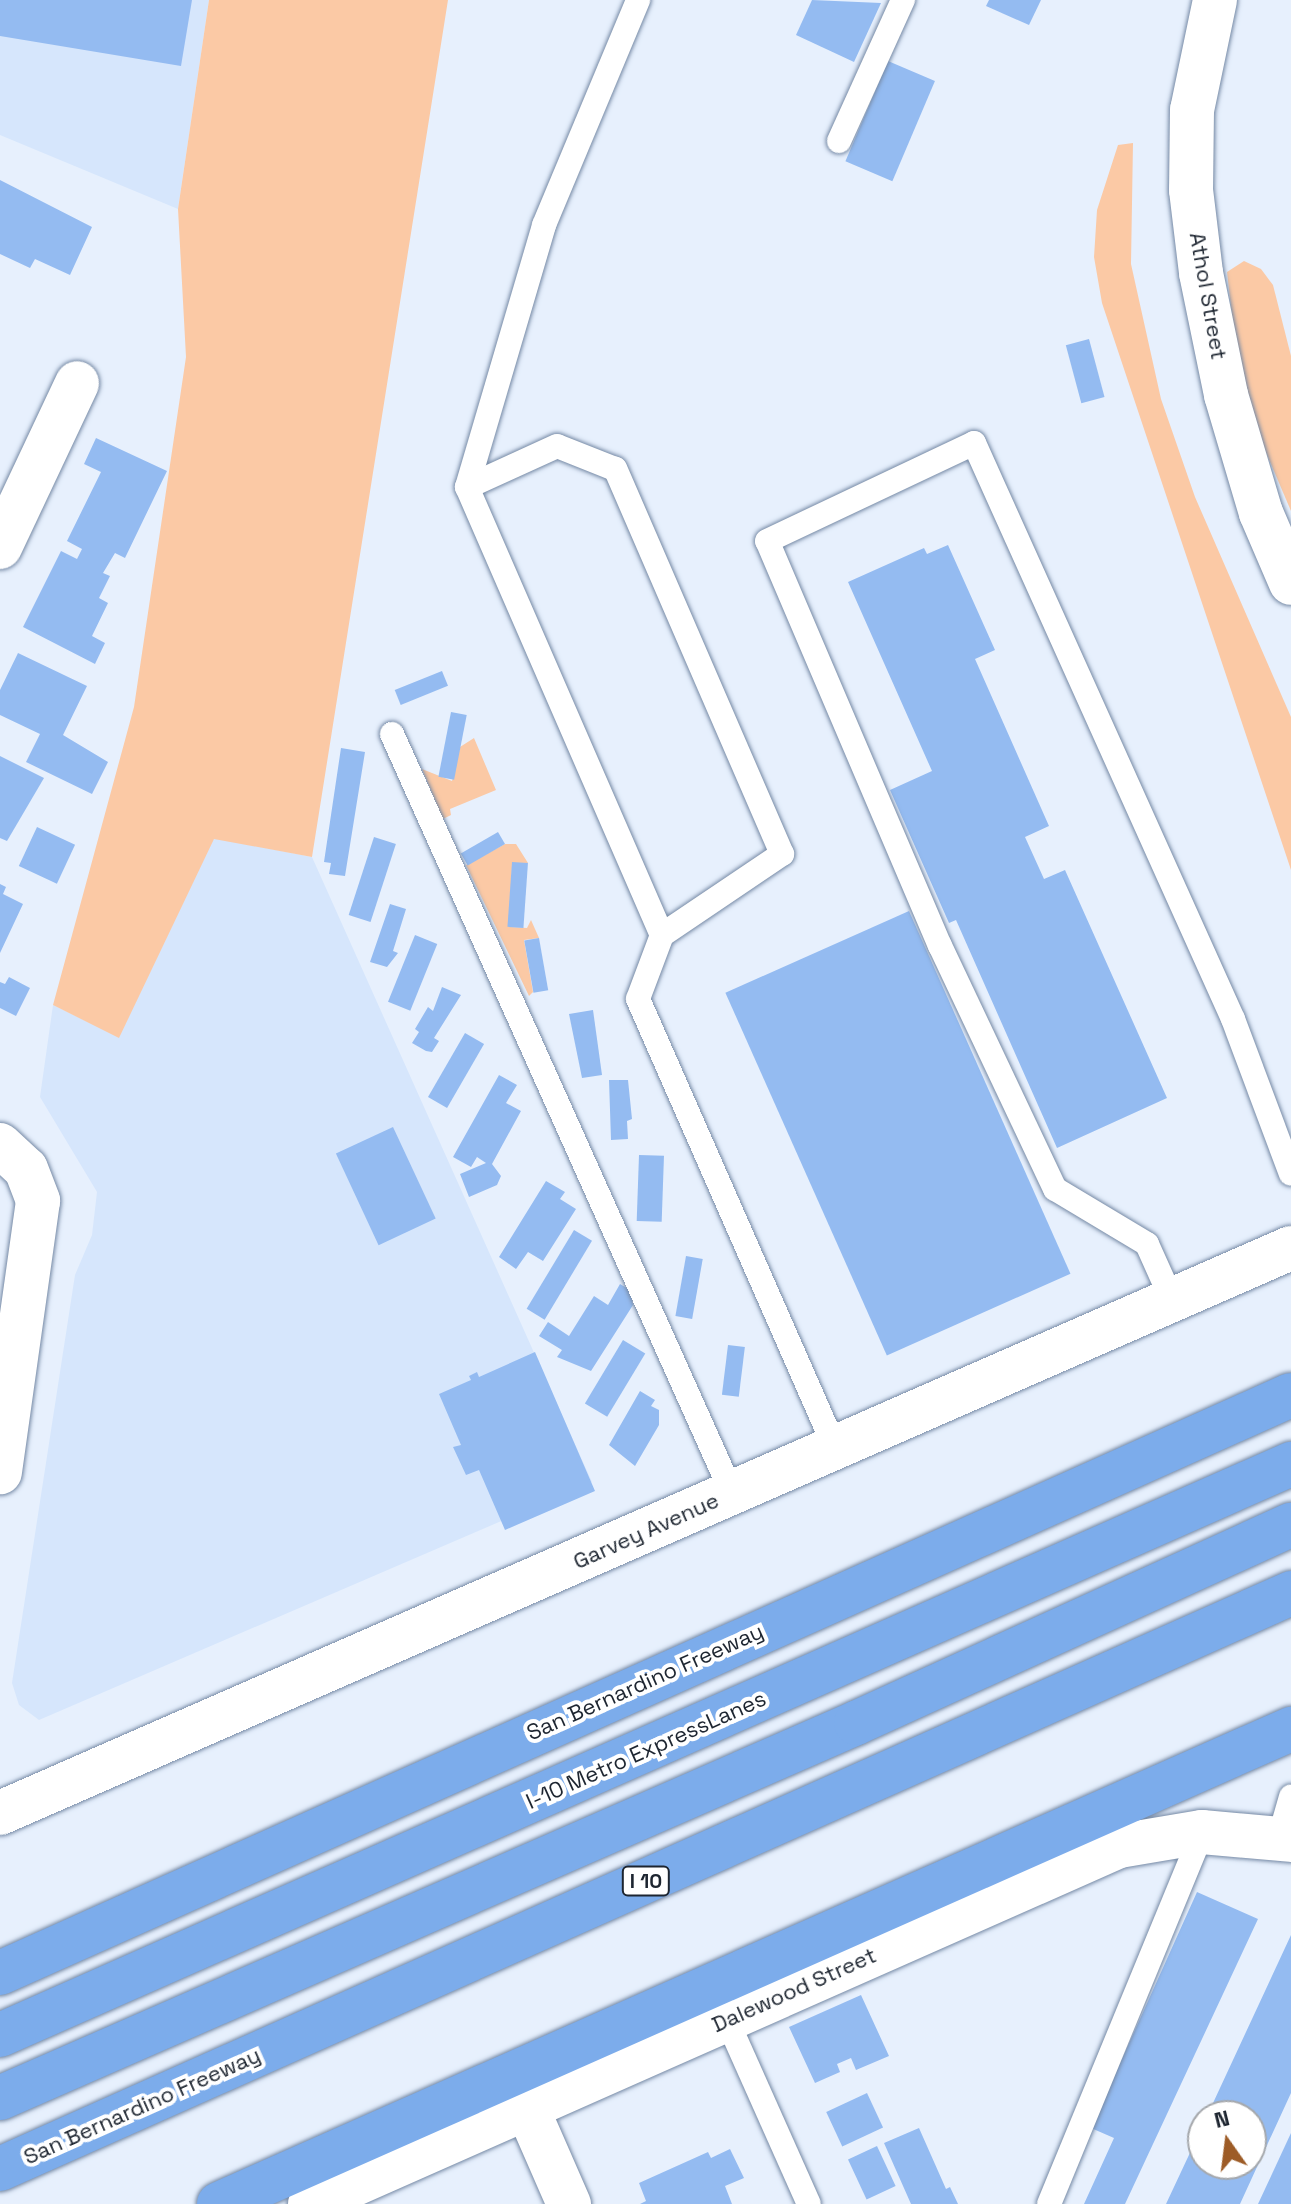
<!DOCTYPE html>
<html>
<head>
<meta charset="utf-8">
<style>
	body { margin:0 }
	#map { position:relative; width:1291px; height:2204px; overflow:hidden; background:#e7f0fd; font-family:"Space Grotesk",sans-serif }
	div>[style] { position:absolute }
	.built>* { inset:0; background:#d6e6fc }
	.green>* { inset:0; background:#fbc9a5 }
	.building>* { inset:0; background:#94bbf1; transform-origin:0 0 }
	.roads { filter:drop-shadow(0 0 2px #7589a5) drop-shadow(0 0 2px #7589a5) }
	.lane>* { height:24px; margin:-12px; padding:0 12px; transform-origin:12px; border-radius:12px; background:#fff }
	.street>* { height:44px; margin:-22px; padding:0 22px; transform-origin:22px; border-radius:22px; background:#fff }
	.secondary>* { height:44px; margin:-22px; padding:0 22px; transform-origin:22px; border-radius:22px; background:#fff }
	.highway>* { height:44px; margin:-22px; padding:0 22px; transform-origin:22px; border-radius:22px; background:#7caceb }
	span { translate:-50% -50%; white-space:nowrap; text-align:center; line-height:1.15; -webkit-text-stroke:8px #fff; paint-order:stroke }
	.shield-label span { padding:2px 6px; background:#fff; border:2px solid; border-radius:6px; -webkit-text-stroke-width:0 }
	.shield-label { font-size:20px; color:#1d2530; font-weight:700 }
	.street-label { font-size:22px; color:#1d2530 }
	.north { position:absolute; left:1187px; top:2100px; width:80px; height:80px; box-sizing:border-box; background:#fff; border:2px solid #a5a8ac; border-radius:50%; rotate:346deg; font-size:22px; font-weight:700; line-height:32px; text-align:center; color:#1d2530 }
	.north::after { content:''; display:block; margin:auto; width:28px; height:36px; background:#9d5c27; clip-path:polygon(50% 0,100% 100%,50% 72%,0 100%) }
</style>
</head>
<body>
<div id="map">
	<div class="built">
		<div style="clip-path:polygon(0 0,209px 0,178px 209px,0 135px)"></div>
		<div style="clip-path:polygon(214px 838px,312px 857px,592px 1482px,39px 1720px,19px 1705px,12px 1683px,75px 1275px,92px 1235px,97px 1192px,40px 1097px,53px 1005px,119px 1037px)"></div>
	</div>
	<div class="green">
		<div style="clip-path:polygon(209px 0,448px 0,312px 857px,214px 839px,119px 1038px,53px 1005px,134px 707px,186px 357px,178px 209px)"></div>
		<div style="clip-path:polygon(1133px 143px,1131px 264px,1161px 399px,1195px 497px,1291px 717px,1291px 870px,1102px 303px,1094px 257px,1097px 210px,1118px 145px)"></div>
		<div style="clip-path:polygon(1244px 261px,1261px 269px,1273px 285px,1291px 356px,1291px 511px,1259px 436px,1236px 351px,1227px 272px)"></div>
		<div style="clip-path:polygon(474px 738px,496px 790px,450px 809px,451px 815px,443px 819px,422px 769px,452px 781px,460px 747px)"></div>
		<div style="clip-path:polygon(505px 844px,516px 844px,528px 863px,512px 863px,511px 927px,527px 928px,531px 920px,539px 938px,524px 940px,533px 992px,529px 996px,466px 865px)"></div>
	</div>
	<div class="building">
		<div style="clip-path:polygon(0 0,192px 0,181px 66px,0 36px)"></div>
		<div style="clip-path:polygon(812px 0,881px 3px,854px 62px,796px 35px)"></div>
		<div style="clip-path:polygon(989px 0,1041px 0,1029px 25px,986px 6px)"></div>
		<div style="left:888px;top:61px;width:51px;height:109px;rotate:23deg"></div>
		<div style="clip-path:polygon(0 180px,92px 227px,70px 275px,35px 259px,30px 268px,0 254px)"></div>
		<div style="left:1089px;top:339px;width:60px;height:24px;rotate:75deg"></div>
		<div style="clip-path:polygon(96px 438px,167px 471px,125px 558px,115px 553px,103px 573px,110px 576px,99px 598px,108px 603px,92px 636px,105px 643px,95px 664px,23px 627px,61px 551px,77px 559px,82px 549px,67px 541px,101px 472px,84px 464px)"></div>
		<div style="clip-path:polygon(948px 545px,995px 650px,975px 659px,1049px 826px,1025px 837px,1044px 879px,1065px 870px,1167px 1098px,1057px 1148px,956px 920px,949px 923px,890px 790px,932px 771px,848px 582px,924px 548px,927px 554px)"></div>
		<div style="clip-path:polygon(18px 653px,87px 686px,63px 735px,108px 762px,92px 794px,26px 762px,40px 734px,0 715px,0 690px)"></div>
		<div style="left:442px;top:671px;width:16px;height:51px;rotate:68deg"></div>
		<div style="left:451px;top:712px;width:16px;height:66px;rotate:11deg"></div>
		<div style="clip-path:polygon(341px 748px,365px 752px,345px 876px,329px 874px,331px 863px,324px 862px)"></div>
		<div style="clip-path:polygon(0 756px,44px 778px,7px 841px,0 838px)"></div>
		<div style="left:37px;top:827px;width:42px;height:43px;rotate:25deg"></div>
		<div style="left:498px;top:832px;width:14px;height:43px;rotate:60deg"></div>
		<div style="left:374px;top:837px;width:23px;height:82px;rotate:18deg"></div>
		<div style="left:512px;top:862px;width:16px;height:65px;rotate:4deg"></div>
		<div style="clip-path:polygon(0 884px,6px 887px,3px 894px,23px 904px,0 953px)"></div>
		<div style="clip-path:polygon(390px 904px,406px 909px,393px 951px,398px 953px,387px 967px,370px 962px)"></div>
		<div style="left:909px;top:911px;width:397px;height:201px;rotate:66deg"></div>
		<div style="left:415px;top:935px;width:24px;height:72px;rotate:22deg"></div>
		<div style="left:539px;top:938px;width:53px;height:15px;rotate:80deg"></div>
		<div style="clip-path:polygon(9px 977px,30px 988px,16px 1016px,0 1008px,0 982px,5px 984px)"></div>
		<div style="clip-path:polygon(442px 987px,461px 995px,434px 1038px,439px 1041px,432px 1052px,426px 1051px,412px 1043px,419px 1032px,415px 1029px,428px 1007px,433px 1011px)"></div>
		<div style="clip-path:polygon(593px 1010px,602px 1075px,582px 1078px,569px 1014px)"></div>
		<div style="left:465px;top:1033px;width:22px;height:74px;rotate:30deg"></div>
		<div style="clip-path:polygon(499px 1075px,517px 1085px,506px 1103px,521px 1111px,492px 1164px,501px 1176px,497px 1185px,469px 1197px,460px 1174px,486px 1163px,477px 1157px,471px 1167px,453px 1157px)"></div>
		<div style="clip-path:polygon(609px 1080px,628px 1080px,632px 1119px,627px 1121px,628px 1139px,611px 1140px)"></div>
		<div style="left:393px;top:1127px;width:101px;height:63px;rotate:65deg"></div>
		<div style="left:639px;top:1155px;width:25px;height:66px;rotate:2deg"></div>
		<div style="clip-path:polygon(546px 1181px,565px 1192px,560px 1199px,576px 1209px,543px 1261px,528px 1252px,516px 1269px,499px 1257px)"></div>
		<div style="left:574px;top:1230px;width:21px;height:92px;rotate:31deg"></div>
		<div style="left:686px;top:1256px;width:17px;height:61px;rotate:10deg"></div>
		<div style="clip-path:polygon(620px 1284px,630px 1290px,633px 1305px,591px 1371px,557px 1357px,562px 1350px,539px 1336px,548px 1322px,569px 1336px,594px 1296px,608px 1305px)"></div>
		<div style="left:623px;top:1340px;width:26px;height:74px;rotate:31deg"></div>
		<div style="left:728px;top:1345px;width:17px;height:50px;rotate:7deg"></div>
		<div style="clip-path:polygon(535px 1352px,595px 1491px,505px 1530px,479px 1470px,466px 1475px,453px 1447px,461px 1445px,439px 1394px,471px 1380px,469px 1376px,477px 1372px,479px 1377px)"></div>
		<div style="clip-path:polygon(640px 1391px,655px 1400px,651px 1406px,659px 1410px,659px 1425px,635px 1466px,609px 1445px)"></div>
		<div style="clip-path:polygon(1197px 1892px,1258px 1919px,1125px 2204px,1084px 2204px,1114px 2138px,1091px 2128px)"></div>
		<div style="clip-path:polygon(1291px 1935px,1291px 2093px,1240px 2204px,1166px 2204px,1203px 2125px,1203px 2164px,1251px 2164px,1251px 2116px,1207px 2116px)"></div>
		<div style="clip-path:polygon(861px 1995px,889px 2056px,856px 2070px,851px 2058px,837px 2064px,840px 2072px,815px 2083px,789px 2027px)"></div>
		<div style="left:867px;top:2093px;width:38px;height:45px;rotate:65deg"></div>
		<div style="clip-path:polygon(919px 2128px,946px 2189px,950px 2187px,958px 2204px,911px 2204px,884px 2143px)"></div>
		<div style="clip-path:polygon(1291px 2133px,1291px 2204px,1258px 2204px)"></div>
		<div style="left:877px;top:2146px;width:44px;height:32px;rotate:65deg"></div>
		<div style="clip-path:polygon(730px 2149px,744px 2178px,725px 2186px,732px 2204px,640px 2204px,646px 2201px,639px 2183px,708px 2152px,711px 2158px)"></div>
	</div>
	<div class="roads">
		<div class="lane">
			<div style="left:839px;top:141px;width:155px;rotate:-65.6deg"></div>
			<div style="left:467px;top:487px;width:273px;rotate:-73.6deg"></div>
			<div style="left:544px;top:225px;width:244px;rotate:-67.3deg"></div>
			<div style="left:392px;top:734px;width:832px;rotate:65.87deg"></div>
			<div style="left:662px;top:935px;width:145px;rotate:-34deg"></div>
			<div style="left:782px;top:854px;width:420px;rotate:-113.4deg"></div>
			<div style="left:615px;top:469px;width:62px;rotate:-158.4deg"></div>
			<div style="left:557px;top:446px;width:99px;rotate:155.5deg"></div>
			<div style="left:467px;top:487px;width:489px;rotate:66.5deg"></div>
			<div style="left:662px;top:935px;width:68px;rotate:110.6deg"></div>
			<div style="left:638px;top:999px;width:489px;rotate:66.3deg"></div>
			<div style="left:1172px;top:1300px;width:61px;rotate:-114.1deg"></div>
			<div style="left:1147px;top:1244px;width:107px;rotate:-149.1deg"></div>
			<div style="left:1055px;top:1189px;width:269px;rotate:-115.3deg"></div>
			<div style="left:940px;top:946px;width:440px;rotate:-113.1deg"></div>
			<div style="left:767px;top:541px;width:229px;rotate:-25.3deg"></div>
			<div style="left:974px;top:443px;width:632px;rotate:65.79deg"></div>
			<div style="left:1233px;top:1019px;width:165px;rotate:69.5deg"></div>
			<div style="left:1280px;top:1835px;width:40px;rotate:-74deg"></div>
			<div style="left:727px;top:2020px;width:201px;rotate:66deg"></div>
			<div style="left:1049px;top:2204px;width:402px;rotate:-67.6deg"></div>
		</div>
		<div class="street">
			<div style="left:0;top:547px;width:181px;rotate:-64.8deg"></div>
			<div style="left:0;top:1145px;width:35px;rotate:43deg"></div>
			<div style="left:26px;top:1169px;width:34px;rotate:69deg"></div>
			<div style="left:38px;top:1201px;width:274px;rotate:98deg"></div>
			<div style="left:0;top:1813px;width:1409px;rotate:-23.64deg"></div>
			<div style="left:527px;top:2108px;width:105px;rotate:66.4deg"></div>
			<div style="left:310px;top:2204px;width:885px;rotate:-23.87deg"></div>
			<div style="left:1119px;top:1846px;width:84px;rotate:-9.6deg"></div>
			<div style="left:1202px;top:1832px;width:89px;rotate:5.1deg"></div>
		</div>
		<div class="secondary">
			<div style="left:1215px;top:0;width:112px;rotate:101.8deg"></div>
			<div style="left:1192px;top:110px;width:80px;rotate:90.7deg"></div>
			<div style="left:1191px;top:190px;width:84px;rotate:83.1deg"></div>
			<div style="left:1201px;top:273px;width:125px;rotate:78.4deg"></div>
			<div style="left:1226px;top:395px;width:123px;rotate:73.5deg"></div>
			<div style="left:1261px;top:513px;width:76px;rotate:66.8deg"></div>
		</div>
		<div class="highway">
			<div style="left:0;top:1973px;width:1414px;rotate:-24.12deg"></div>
			<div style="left:0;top:2035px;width:1412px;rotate:-23.86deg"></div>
			<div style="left:0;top:2098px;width:935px;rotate:-23.66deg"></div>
			<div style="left:856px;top:1723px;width:478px;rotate:-24.5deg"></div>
			<div style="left:0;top:2169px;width:1414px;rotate:-24.04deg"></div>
			<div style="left:219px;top:2204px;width:1173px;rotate:-23.9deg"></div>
		</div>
	</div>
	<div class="shield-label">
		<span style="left:646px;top:1881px">I 10</span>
	</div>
	<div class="street-label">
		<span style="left:1208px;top:296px;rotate:80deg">Athol Street</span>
		<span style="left:646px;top:1531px;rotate:-24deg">Garvey Avenue</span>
		<span style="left:645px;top:1682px;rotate:-24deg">San Bernardino Freeway</span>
		<span style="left:646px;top:1750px;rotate:-24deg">I-10 Metro ExpressLanes</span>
		<span style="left:794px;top:1990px;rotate:-24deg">Dalewood Street</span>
		<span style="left:142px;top:2106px;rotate:-24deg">San Bernardino Freeway</span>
	</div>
	<div class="north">N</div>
</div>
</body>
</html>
